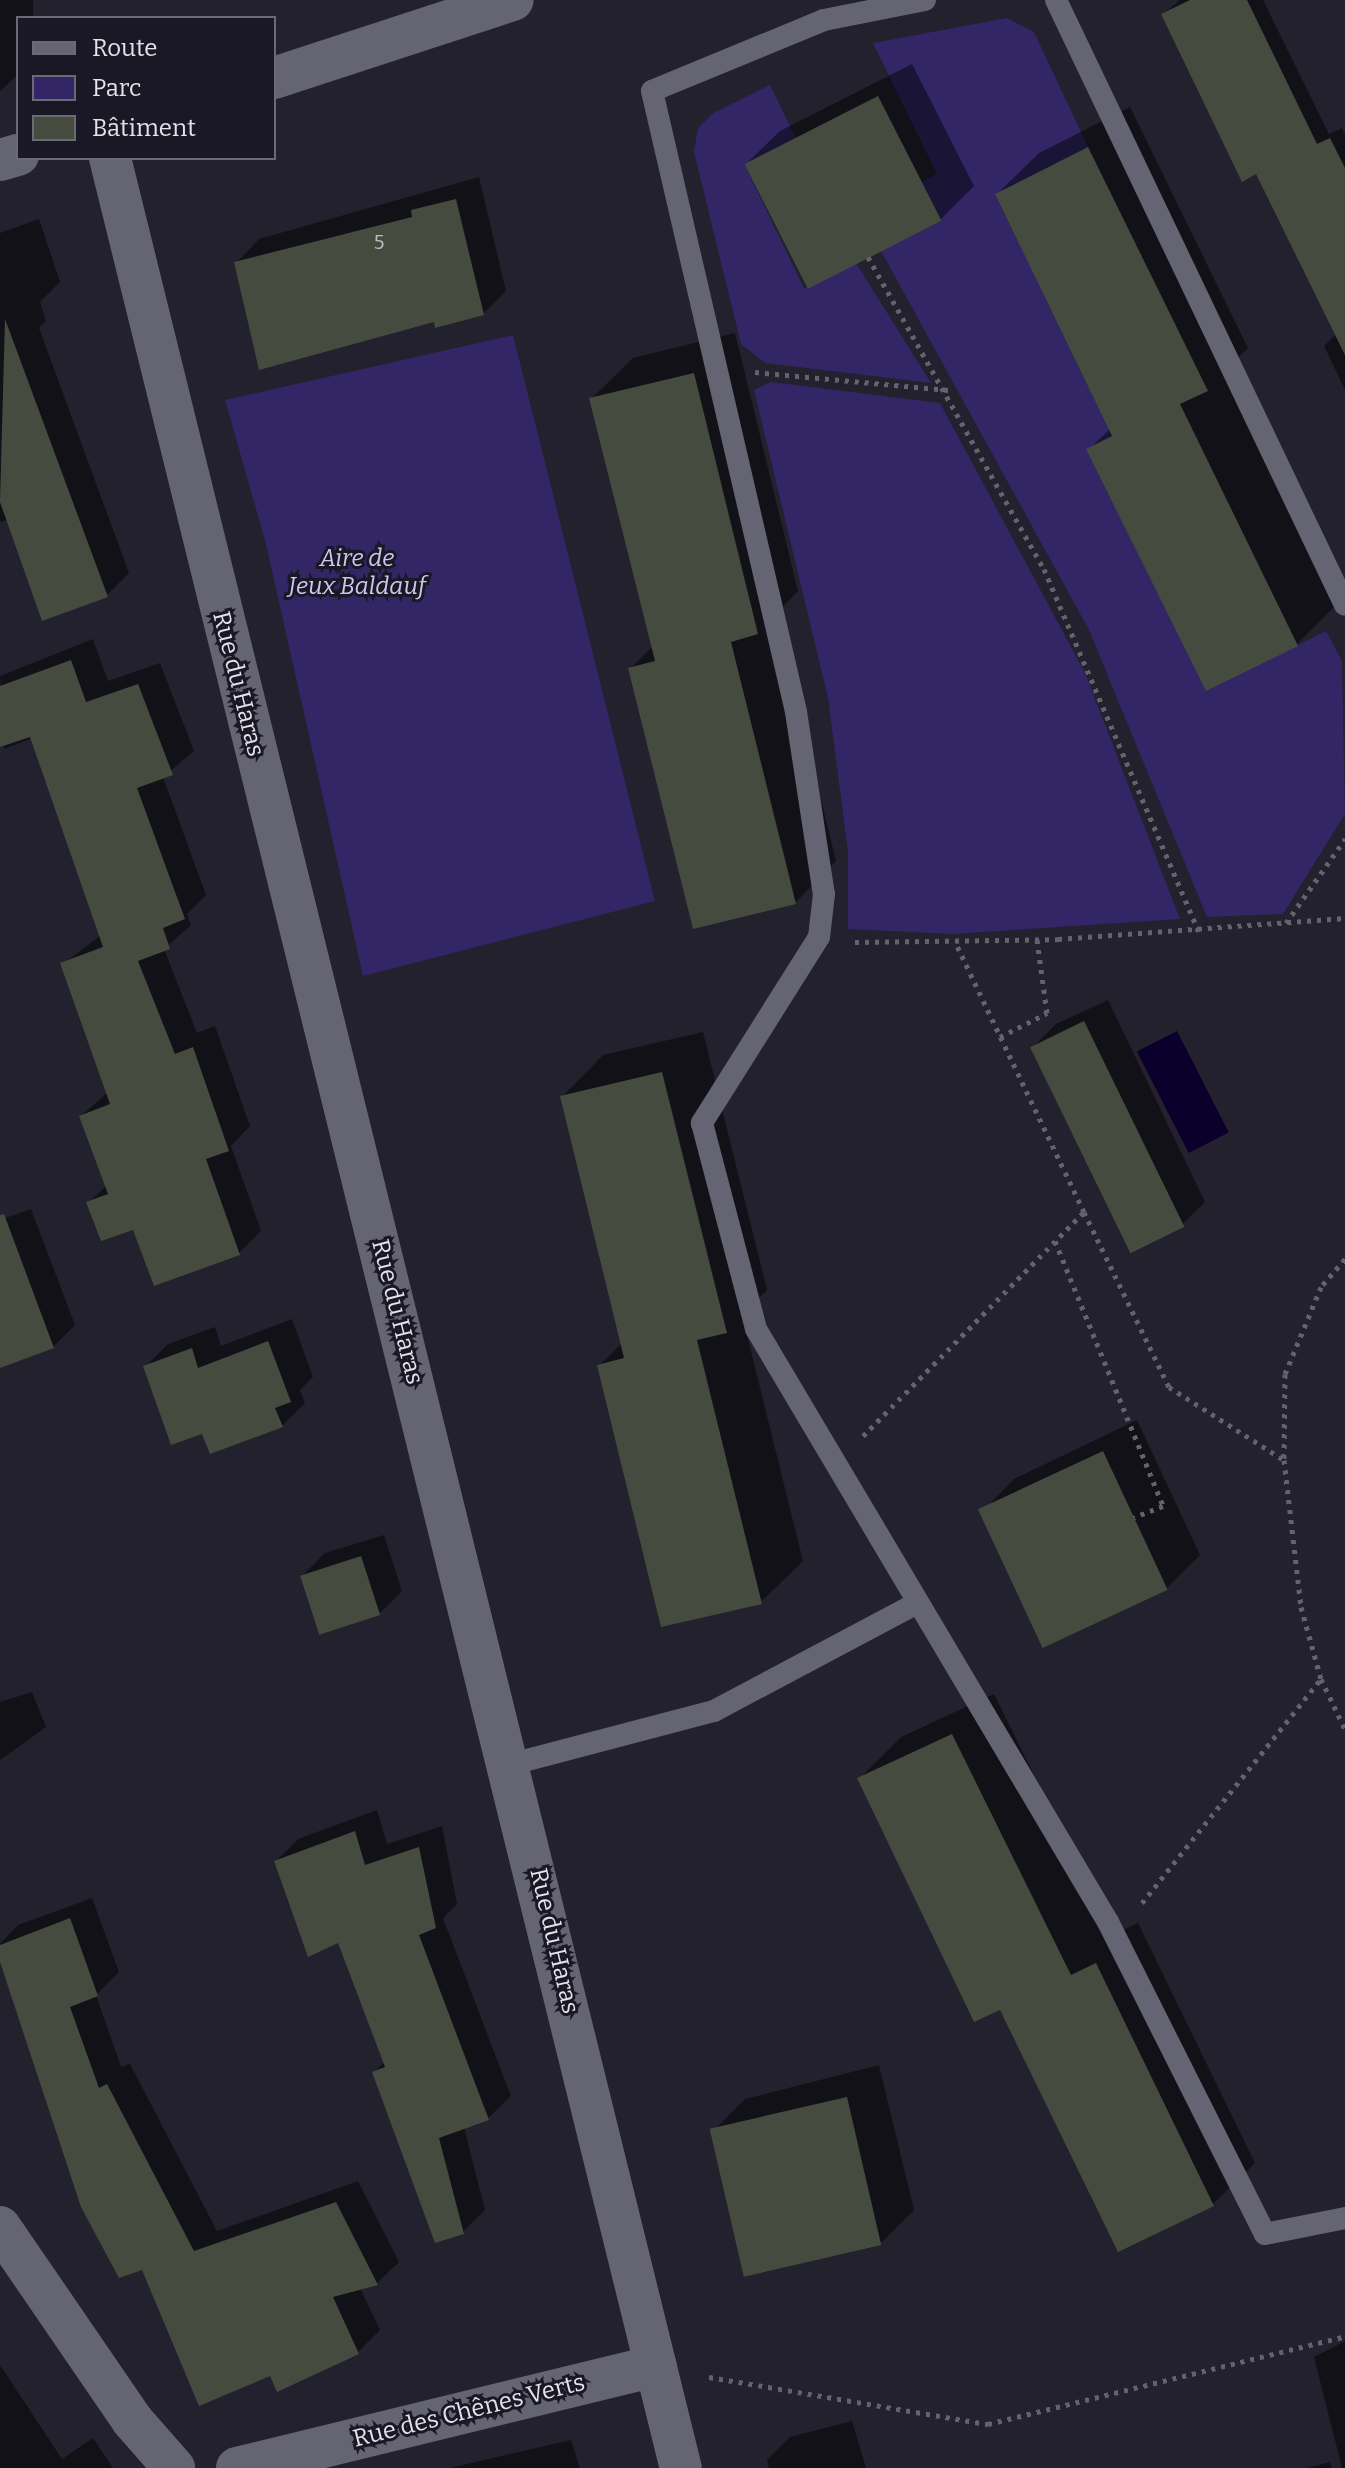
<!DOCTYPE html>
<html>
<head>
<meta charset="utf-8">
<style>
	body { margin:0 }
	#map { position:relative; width:1345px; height:2468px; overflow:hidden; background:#22212d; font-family:Bitter,serif }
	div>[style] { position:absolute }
	.green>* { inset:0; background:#322666 }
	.water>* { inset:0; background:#0b002b; transform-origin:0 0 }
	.shadow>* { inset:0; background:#0007 }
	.building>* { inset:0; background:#454c3f; transform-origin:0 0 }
	.path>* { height:5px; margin-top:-2.5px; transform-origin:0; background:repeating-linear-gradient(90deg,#63626d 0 4px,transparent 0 10px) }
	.service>* { height:22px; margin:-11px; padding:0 11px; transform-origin:11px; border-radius:11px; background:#656473 }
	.minor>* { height:42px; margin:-21px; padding:0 21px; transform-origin:21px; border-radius:21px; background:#656473 }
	span { translate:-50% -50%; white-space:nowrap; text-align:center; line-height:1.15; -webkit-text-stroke:6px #191824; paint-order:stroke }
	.number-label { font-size:20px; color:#bcbdc1 }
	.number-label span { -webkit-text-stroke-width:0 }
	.park-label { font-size:24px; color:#cac8f0; font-style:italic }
	.street-label { font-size:24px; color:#e4e3ec }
	.legend { position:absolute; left:16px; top:16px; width:260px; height:144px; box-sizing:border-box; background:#191824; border:2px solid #6a6974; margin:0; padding:10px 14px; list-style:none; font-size:24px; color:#e4e3ec }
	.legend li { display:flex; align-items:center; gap:16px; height:40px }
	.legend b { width:40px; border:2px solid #6a6974 }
</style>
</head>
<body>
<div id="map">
	<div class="green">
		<div style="clip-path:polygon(1007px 18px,1034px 32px,1088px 147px,995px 194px,1112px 436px,1087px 450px,1206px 691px,1326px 631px,1342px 661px,1345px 814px,1283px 914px,1207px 917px,1089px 630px,881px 251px,942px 221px,922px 182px,937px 174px,873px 43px)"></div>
		<div style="clip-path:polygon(770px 85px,796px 138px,744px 164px,804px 288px,856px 263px,931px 383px,765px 363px,741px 344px,694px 152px,698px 128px,713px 113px)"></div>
		<div style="clip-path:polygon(513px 335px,655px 901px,363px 976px,266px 544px,225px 400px)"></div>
		<div style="clip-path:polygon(771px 382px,940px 403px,1085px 673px,1180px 919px,952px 934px,848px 929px,848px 852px,828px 698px,754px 390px)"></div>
	</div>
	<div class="water">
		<div style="left:1177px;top:1031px;width:114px;height:45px;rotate:63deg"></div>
	</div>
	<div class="shadow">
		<div style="clip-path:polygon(0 0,33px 0,33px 18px,18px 18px,18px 75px,0 91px)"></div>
		<div style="clip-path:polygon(1263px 0,1329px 134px,1342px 128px,1345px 135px,1345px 390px,1324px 346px,1336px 334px,1257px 171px,1163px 14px,1180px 0)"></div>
		<div style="clip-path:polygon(912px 64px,974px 186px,941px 219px,746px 164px,780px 131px)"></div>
		<div style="clip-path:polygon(1130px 107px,1248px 348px,1225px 371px,1338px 603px,1297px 644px,1089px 449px,1111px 428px,997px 194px,1039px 153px)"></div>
		<div style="clip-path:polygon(479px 177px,506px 291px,483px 314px,436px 319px,236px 263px,259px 239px)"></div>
		<div style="clip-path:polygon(39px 219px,60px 282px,40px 302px,46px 321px,39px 328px,129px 573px,107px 595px,8px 520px,0 522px,0 233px)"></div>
		<div style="clip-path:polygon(735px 333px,798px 591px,776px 614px,836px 861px,795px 903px,630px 669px,653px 646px,591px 399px,633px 358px)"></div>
		<div style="clip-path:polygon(93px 639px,108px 681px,160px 663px,194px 751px,163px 777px,206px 895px,187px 914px,191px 925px,164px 949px,197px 1033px,215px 1026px,250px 1126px,231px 1146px,261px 1231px,239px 1253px,134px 1227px,89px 1202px,107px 1185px,81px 1116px,108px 1092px,63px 964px,101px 935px,33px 738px,4px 749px,0 676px)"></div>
		<div style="clip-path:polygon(1108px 1000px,1205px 1202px,1182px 1225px,1131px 1251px,1033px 1047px,1056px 1024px)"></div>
		<div style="clip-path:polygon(703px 1032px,767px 1290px,742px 1315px,803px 1561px,761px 1602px,599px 1366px,622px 1343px,562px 1097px,603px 1055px)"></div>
		<div style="clip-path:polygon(31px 1209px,75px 1325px,53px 1347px,0 1366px,0 1220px)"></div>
		<div style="clip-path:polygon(292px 1319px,313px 1377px,300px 1390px,305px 1403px,282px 1426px,203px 1432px,145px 1367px,168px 1344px,215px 1327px,221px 1346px)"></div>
		<div style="clip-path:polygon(1137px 1420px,1200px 1555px,1167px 1588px,981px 1513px,1014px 1479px)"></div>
		<div style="clip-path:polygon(384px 1535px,402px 1591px,379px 1614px,302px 1576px,325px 1553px)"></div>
		<div style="clip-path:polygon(32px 1692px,46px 1727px,0 1760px,0 1702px)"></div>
		<div style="clip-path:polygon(994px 1694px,1113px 1935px,1138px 1923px,1255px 2163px,1213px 2204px,1119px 2249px,1000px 2007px,860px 1778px,901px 1737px)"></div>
		<div style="clip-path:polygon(377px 1810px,387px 1844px,442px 1826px,457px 1904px,443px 1918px,511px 2096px,488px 2118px,464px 2127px,485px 2210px,463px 2232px,374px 2073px,385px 2061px,340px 1940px,276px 1861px,298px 1839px)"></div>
		<div style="clip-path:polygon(92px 1898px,119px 1972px,96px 1995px,121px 2067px,130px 2064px,217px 2231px,358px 2181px,399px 2262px,377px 2283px,360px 2288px,380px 2330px,358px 2352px,278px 2389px,271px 2374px,143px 2267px,0 1958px,0 1944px,18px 1925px)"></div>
		<div style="clip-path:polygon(879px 2065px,914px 2210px,881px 2243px,712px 2132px,745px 2099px)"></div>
		<div style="clip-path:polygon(1345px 2341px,1345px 2468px,1342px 2468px,1314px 2357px)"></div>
		<div style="clip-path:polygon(0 2365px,62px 2459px,93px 2438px,113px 2468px,0 2468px)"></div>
		<div style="clip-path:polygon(852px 2421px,866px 2468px,769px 2468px,767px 2460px,790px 2437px)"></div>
		<div style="clip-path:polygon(571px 2440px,580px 2468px,450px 2468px)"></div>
		<div style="clip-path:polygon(1330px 2462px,1332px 2468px,1307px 2468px)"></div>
	</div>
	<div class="building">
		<div style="clip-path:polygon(1190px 0,1247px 0,1317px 144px,1330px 138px,1345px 168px,1345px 355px,1256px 174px,1242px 182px,1161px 14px)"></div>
		<div style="left:878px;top:96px;width:140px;height:150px;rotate:63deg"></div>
		<div style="clip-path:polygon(1088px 147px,1208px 391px,1180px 404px,1298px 646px,1206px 691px,1086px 449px,1112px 436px,995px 194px)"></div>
		<div style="clip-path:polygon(456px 199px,484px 315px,435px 328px,434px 322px,259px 370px,234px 262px,412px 217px,411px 210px)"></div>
		<div style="clip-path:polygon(5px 319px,108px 597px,42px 621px,0 502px)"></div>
		<div style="clip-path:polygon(694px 373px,758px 634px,731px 642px,796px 904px,693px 929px,628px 668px,655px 661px,589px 398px)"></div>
		<div style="clip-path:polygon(71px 660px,86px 702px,138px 684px,173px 775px,137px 788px,185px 919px,163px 928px,170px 949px,138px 961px,175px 1054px,193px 1047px,229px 1151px,206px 1159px,240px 1255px,154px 1286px,133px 1230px,101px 1241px,86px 1202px,108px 1194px,79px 1116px,110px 1104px,60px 963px,103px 947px,30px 737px,0 747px,0 686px)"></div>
		<div style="left:1084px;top:1021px;width:229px;height:60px;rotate:64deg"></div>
		<div style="clip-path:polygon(662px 1072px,727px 1333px,697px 1340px,762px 1604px,661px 1627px,597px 1365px,624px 1358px,560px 1096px)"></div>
		<div style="clip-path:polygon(4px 1214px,54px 1348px,0 1368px,0 1215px)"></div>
		<div style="clip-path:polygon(268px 1341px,291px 1402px,275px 1408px,283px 1427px,210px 1454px,202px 1434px,171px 1445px,143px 1366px,192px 1348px,198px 1368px)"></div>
		<div style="left:1103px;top:1451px;width:153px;height:138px;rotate:65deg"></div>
		<div style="left:361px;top:1556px;width:62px;height:64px;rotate:72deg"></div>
		<div style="clip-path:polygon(952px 1734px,1071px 1975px,1096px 1963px,1214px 2206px,1118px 2252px,1000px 2010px,974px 2022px,857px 1778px)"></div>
		<div style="clip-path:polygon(355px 1831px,365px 1865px,419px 1847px,436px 1928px,419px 1935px,489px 2120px,439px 2138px,464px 2234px,435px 2243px,372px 2072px,385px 2067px,338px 1943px,308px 1957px,274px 1861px)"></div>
		<div style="clip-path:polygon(70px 1918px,98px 1996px,70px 2007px,99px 2088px,107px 2084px,194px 2251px,336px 2202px,378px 2285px,333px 2297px,359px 2354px,277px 2392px,270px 2376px,199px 2406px,142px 2270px,119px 2278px,81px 2207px,0 1962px,0 1945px)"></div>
		<div style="left:847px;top:2097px;width:152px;height:141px;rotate:77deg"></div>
	</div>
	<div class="path">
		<div style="left:868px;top:257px;width:358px;rotate:60.6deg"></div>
		<div style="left:1044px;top:569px;width:395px;rotate:66.9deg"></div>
		<div style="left:755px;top:372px;width:194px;rotate:5.3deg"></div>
		<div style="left:1286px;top:923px;width:103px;rotate:-54.9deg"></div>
		<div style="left:855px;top:942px;width:203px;rotate:-0.8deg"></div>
		<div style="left:1058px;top:939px;width:288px;rotate:-4.2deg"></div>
		<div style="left:1000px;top:1037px;width:53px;rotate:-27.1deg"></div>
		<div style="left:1047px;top:1013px;width:74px;rotate:-97.8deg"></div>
		<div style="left:1084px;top:1212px;width:195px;rotate:64.1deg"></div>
		<div style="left:1169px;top:1387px;width:136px;rotate:32.4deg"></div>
		<div style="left:1055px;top:1241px;width:286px;rotate:67.8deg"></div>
		<div style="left:1163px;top:1506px;width:31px;rotate:159deg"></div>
		<div style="left:1345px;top:1259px;width:37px;rotate:131deg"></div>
		<div style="left:1321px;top:1287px;width:94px;rotate:112.5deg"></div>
		<div style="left:1285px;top:1374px;width:86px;rotate:90.7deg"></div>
		<div style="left:1284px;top:1460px;width:148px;rotate:83.4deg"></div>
		<div style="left:1301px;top:1607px;width:75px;rotate:74.5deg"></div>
		<div style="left:1321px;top:1679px;width:55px;rotate:64.4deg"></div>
		<div style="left:863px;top:1436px;width:315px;rotate:-45.4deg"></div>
		<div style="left:1084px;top:1212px;width:299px;rotate:-115.5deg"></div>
		<div style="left:1142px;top:1903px;width:287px;rotate:-51.4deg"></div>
		<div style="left:709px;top:2377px;width:283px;rotate:9.6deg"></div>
		<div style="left:988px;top:2424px;width:368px;rotate:-13.8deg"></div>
	</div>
	<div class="service">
		<div style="left:925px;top:0;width:103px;rotate:168.8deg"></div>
		<div style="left:824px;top:20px;width:186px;rotate:157.6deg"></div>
		<div style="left:652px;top:91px;width:637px;rotate:76.94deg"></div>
		<div style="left:796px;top:712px;width:184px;rotate:81.3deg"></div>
		<div style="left:824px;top:894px;width:43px;rotate:96.6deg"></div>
		<div style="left:819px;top:937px;width:220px;rotate:122.2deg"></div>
		<div style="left:702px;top:1123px;width:213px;rotate:75.3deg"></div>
		<div style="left:756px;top:1329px;width:690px;rotate:59.31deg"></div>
		<div style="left:1108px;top:1922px;width:349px;rotate:63.3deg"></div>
		<div style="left:1265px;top:2234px;width:82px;rotate:-11.3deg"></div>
		<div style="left:1056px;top:0;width:670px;rotate:64.47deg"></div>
		<div style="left:512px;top:1764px;width:209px;rotate:-14.7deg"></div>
		<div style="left:714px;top:1711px;width:228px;rotate:-28deg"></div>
	</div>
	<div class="minor">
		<div style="left:274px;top:78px;width:251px;rotate:-18.1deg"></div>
		<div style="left:110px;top:158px;width:2380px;rotate:76.12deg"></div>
		<div style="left:0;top:160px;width:19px;rotate:-16deg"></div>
		<div style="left:0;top:2227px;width:234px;rotate:55.6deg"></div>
		<div style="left:132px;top:2420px;width:64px;rotate:48.8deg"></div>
		<div style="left:237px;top:2468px;width:431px;rotate:-13.7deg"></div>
	</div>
	<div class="number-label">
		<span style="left:379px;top:242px">5</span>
	</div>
	<div class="park-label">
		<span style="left:357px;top:573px">Aire de<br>Jeux Baldauf</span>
	</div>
	<div class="street-label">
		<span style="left:238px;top:684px;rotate:76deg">Rue du Haras</span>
		<span style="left:397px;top:1312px;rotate:76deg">Rue du Haras</span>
		<span style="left:554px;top:1941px;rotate:77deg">Rue du Haras</span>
		<span style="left:469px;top:2411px;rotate:-14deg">Rue des Chênes Verts</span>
	</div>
	<ul class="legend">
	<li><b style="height:10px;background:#656473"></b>Route</li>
	<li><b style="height:22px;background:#322666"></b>Parc</li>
	<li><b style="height:22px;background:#454c3f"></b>Bâtiment</li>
	</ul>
</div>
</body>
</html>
